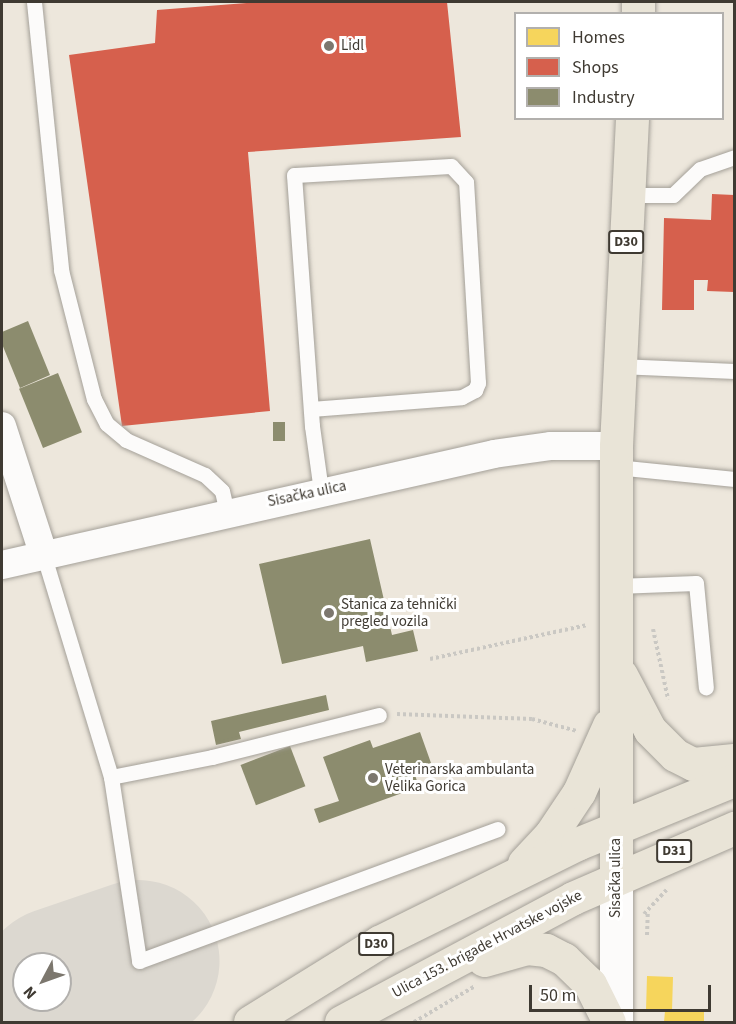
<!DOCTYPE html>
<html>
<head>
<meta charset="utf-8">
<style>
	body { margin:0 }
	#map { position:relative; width:736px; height:1024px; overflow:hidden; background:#ede7dc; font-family:"Source Sans 3",sans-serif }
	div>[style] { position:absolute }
	.green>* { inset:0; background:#e1d0b1 }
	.homes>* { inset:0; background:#f6d55c }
	.shops>* { inset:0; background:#d6604d }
	.industry>* { inset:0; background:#8c8c6e; transform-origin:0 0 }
	.runway>* { height:162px; margin:-81px; padding:0 81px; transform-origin:81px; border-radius:81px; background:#dcd8d0 }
	.path>* { height:4px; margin-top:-2px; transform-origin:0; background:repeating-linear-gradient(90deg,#cac8c3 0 3px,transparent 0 6px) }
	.roads { filter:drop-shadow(0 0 2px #a4a098) drop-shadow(0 0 2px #a4a098) }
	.service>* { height:15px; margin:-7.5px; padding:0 7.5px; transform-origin:7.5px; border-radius:7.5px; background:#fcfbfa }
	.minor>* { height:28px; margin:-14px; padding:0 14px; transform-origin:14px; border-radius:14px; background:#fcfbfa }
	.secondary>* { height:33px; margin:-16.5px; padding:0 16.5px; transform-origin:16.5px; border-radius:16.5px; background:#fcfbfa }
	.primary>* { height:33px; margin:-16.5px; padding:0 16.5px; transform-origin:16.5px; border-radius:16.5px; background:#e9e4d7 }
	.dots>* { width:16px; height:16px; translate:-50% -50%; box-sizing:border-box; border:3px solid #fff; border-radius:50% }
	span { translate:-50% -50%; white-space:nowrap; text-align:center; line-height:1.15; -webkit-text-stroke:6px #fff; paint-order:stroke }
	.shield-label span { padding:2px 4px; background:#fff; border:2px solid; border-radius:4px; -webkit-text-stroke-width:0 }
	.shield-label { font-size:14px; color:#3f3a32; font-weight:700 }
	.poi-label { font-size:15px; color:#3f3a32 }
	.left { translate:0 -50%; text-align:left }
	.street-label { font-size:15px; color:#3f3a32 }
	.frame { position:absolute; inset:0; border:3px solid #3f3a32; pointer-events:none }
	.legend { position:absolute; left:514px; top:12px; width:210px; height:108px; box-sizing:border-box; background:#fff; border:2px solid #b2b0ad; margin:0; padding:8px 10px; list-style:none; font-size:18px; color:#3f3a32 }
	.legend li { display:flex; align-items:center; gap:12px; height:30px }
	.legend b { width:30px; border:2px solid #b2b0ad }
	.north { position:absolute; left:12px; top:952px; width:60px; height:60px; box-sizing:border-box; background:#fff; border:2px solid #b2b0ad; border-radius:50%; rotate:229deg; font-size:16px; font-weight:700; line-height:24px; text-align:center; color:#3f3a32 }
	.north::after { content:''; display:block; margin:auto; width:21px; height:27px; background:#7c776e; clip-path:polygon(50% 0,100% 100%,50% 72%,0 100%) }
	.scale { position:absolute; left:529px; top:985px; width:182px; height:27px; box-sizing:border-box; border:3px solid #3f3a32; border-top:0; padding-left:8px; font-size:18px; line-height:21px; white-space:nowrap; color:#3f3a32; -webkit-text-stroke:4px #fff; paint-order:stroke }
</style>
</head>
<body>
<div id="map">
	<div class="green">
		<div style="clip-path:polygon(175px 972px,177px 1005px,164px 1022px,42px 1022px)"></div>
	</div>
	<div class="homes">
		<div style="clip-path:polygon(647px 976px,673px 977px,672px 1011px,704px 1012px,704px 1022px,664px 1022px,665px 1011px,646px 1010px)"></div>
	</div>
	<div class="shops">
		<div style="clip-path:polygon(260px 2px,447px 2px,461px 137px,248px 152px,270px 411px,122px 426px,69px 55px,155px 43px,157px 10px)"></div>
		<div style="clip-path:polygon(712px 194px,734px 195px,734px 292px,707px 291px,708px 280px,694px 280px,694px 310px,662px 310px,664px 218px,711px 220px)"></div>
	</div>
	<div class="industry">
		<div style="clip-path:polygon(28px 321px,50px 375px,20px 388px,2px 344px,2px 332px)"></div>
		<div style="left:58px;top:373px;width:64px;height:42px;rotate:68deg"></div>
		<div style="left:273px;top:422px;width:12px;height:19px"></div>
		<div style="clip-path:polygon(370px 539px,392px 635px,413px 630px,418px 651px,366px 662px,363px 646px,282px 664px,259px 564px)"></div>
		<div style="clip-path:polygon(326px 695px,329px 710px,239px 732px,241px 739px,216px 745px,211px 721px)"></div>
		<div style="clip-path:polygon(420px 732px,431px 763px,413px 769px,419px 787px,319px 823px,314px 809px,339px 801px,323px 757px,370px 740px,373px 748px)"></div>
		<div style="left:290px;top:746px;width:43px;height:53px;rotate:69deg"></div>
	</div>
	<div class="runway">
		<div style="left:60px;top:988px;width:83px;rotate:-18.9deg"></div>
	</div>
	<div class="path">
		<div style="left:653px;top:629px;width:72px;rotate:77.9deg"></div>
		<div style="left:430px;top:659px;width:161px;rotate:-12.2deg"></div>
		<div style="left:397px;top:714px;width:135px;rotate:2.1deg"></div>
		<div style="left:532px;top:719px;width:47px;rotate:14.9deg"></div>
		<div style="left:644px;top:914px;width:34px;rotate:-47deg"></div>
		<div style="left:647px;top:935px;width:23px;rotate:-88deg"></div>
		<div style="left:414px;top:1022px;width:71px;rotate:-30.5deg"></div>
	</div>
	<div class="roads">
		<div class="service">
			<div style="left:34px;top:2px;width:269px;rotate:84.2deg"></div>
			<div style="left:61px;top:270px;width:133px;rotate:75.7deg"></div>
			<div style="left:94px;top:399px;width:28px;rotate:63deg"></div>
			<div style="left:107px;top:424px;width:25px;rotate:40deg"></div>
			<div style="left:126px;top:440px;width:86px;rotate:23.9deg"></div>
			<div style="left:205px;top:475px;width:23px;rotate:43deg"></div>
			<div style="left:222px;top:491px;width:22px;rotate:77deg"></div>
			<div style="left:629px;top:195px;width:44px"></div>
			<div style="left:673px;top:195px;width:37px;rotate:-44deg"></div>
			<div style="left:700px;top:169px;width:36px;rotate:-19deg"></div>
			<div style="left:620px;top:366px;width:113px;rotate:2.5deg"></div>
			<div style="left:311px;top:409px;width:151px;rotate:-4.5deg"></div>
			<div style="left:462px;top:397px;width:15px;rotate:-28deg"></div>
			<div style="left:475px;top:390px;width:8px;rotate:-67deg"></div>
			<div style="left:478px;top:383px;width:201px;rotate:-93.4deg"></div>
			<div style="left:466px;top:182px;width:22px;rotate:-133deg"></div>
			<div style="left:451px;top:166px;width:157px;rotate:176.7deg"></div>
			<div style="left:294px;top:175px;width:252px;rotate:85.9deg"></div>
			<div style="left:312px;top:426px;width:66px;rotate:82.1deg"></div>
			<div style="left:616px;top:467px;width:119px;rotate:5.8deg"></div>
			<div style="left:43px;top:553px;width:234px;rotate:73.1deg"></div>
			<div style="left:111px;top:777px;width:186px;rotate:81.3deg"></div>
			<div style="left:139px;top:961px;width:382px;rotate:-20.2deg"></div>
			<div style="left:616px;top:586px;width:80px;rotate:-2.1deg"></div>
			<div style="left:696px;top:583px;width:105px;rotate:84.6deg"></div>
			<div style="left:111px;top:777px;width:103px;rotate:-11.2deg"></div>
			<div style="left:212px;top:757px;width:172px;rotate:-14.1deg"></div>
		</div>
		<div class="minor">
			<div style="left:2px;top:426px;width:133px;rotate:72.1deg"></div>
			<div style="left:2px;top:565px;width:504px;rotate:-12.71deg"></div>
			<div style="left:494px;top:454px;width:58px;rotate:-8deg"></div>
			<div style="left:551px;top:446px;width:65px"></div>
		</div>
		<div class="secondary">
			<div style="left:616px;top:1022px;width:144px;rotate:-90deg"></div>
		</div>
		<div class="primary">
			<div style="left:638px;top:14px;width:12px;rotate:-90deg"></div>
			<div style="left:621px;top:675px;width:62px;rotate:62.2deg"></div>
			<div style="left:650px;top:730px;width:35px;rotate:45deg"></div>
			<div style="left:675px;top:755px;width:20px;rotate:27deg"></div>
			<div style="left:693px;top:764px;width:41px;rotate:-5.6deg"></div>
			<div style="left:524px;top:863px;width:40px;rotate:-47deg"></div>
			<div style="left:551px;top:834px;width:50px;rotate:-56.3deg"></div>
			<div style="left:579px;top:792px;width:73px;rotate:-65.9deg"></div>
			<div style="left:616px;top:878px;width:432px;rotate:-90deg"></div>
			<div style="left:616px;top:446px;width:328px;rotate:-87.2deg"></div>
			<div style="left:484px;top:960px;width:45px;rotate:-15.6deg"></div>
			<div style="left:527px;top:948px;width:19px;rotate:6deg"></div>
			<div style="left:546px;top:950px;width:20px;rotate:27deg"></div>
			<div style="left:564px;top:959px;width:36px;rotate:44deg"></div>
			<div style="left:590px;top:984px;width:42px;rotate:63.4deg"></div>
			<div style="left:250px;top:1022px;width:152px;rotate:-31.8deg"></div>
			<div style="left:379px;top:942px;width:221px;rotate:-26.3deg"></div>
			<div style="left:577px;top:844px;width:170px;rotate:-22.2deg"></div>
			<div style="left:341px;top:1022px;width:263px;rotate:-28.1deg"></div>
			<div style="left:573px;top:898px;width:176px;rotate:-23.5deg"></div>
		</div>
	</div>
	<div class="dots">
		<div style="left:329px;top:46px;background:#7c776e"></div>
		<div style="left:329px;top:613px;background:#7c776e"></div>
		<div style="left:373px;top:778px;background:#7c776e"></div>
	</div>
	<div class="shield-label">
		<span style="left:626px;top:242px">D30</span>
		<span style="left:674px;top:851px">D31</span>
		<span style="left:376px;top:944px">D30</span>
	</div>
	<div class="poi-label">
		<span class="left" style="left:341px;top:46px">Lidl</span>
		<span class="left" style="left:341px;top:613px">Stanica za tehnički<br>pregled vozila</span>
		<span class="left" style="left:385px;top:778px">Veterinarska ambulanta<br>Velika Gorica</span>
	</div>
	<div class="street-label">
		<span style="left:307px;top:494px;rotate:-12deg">Sisačka ulica</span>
		<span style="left:616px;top:878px;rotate:-90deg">Sisačka ulica</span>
		<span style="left:487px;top:944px;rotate:-28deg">Ulica 153. brigade Hrvatske vojske</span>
	</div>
	<div class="frame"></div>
	<ul class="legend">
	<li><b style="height:16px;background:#f6d55c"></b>Homes</li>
	<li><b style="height:16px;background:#d6604d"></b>Shops</li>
	<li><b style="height:16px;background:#8c8c6e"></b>Industry</li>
	</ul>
	<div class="north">N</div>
	<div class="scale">50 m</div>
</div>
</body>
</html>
